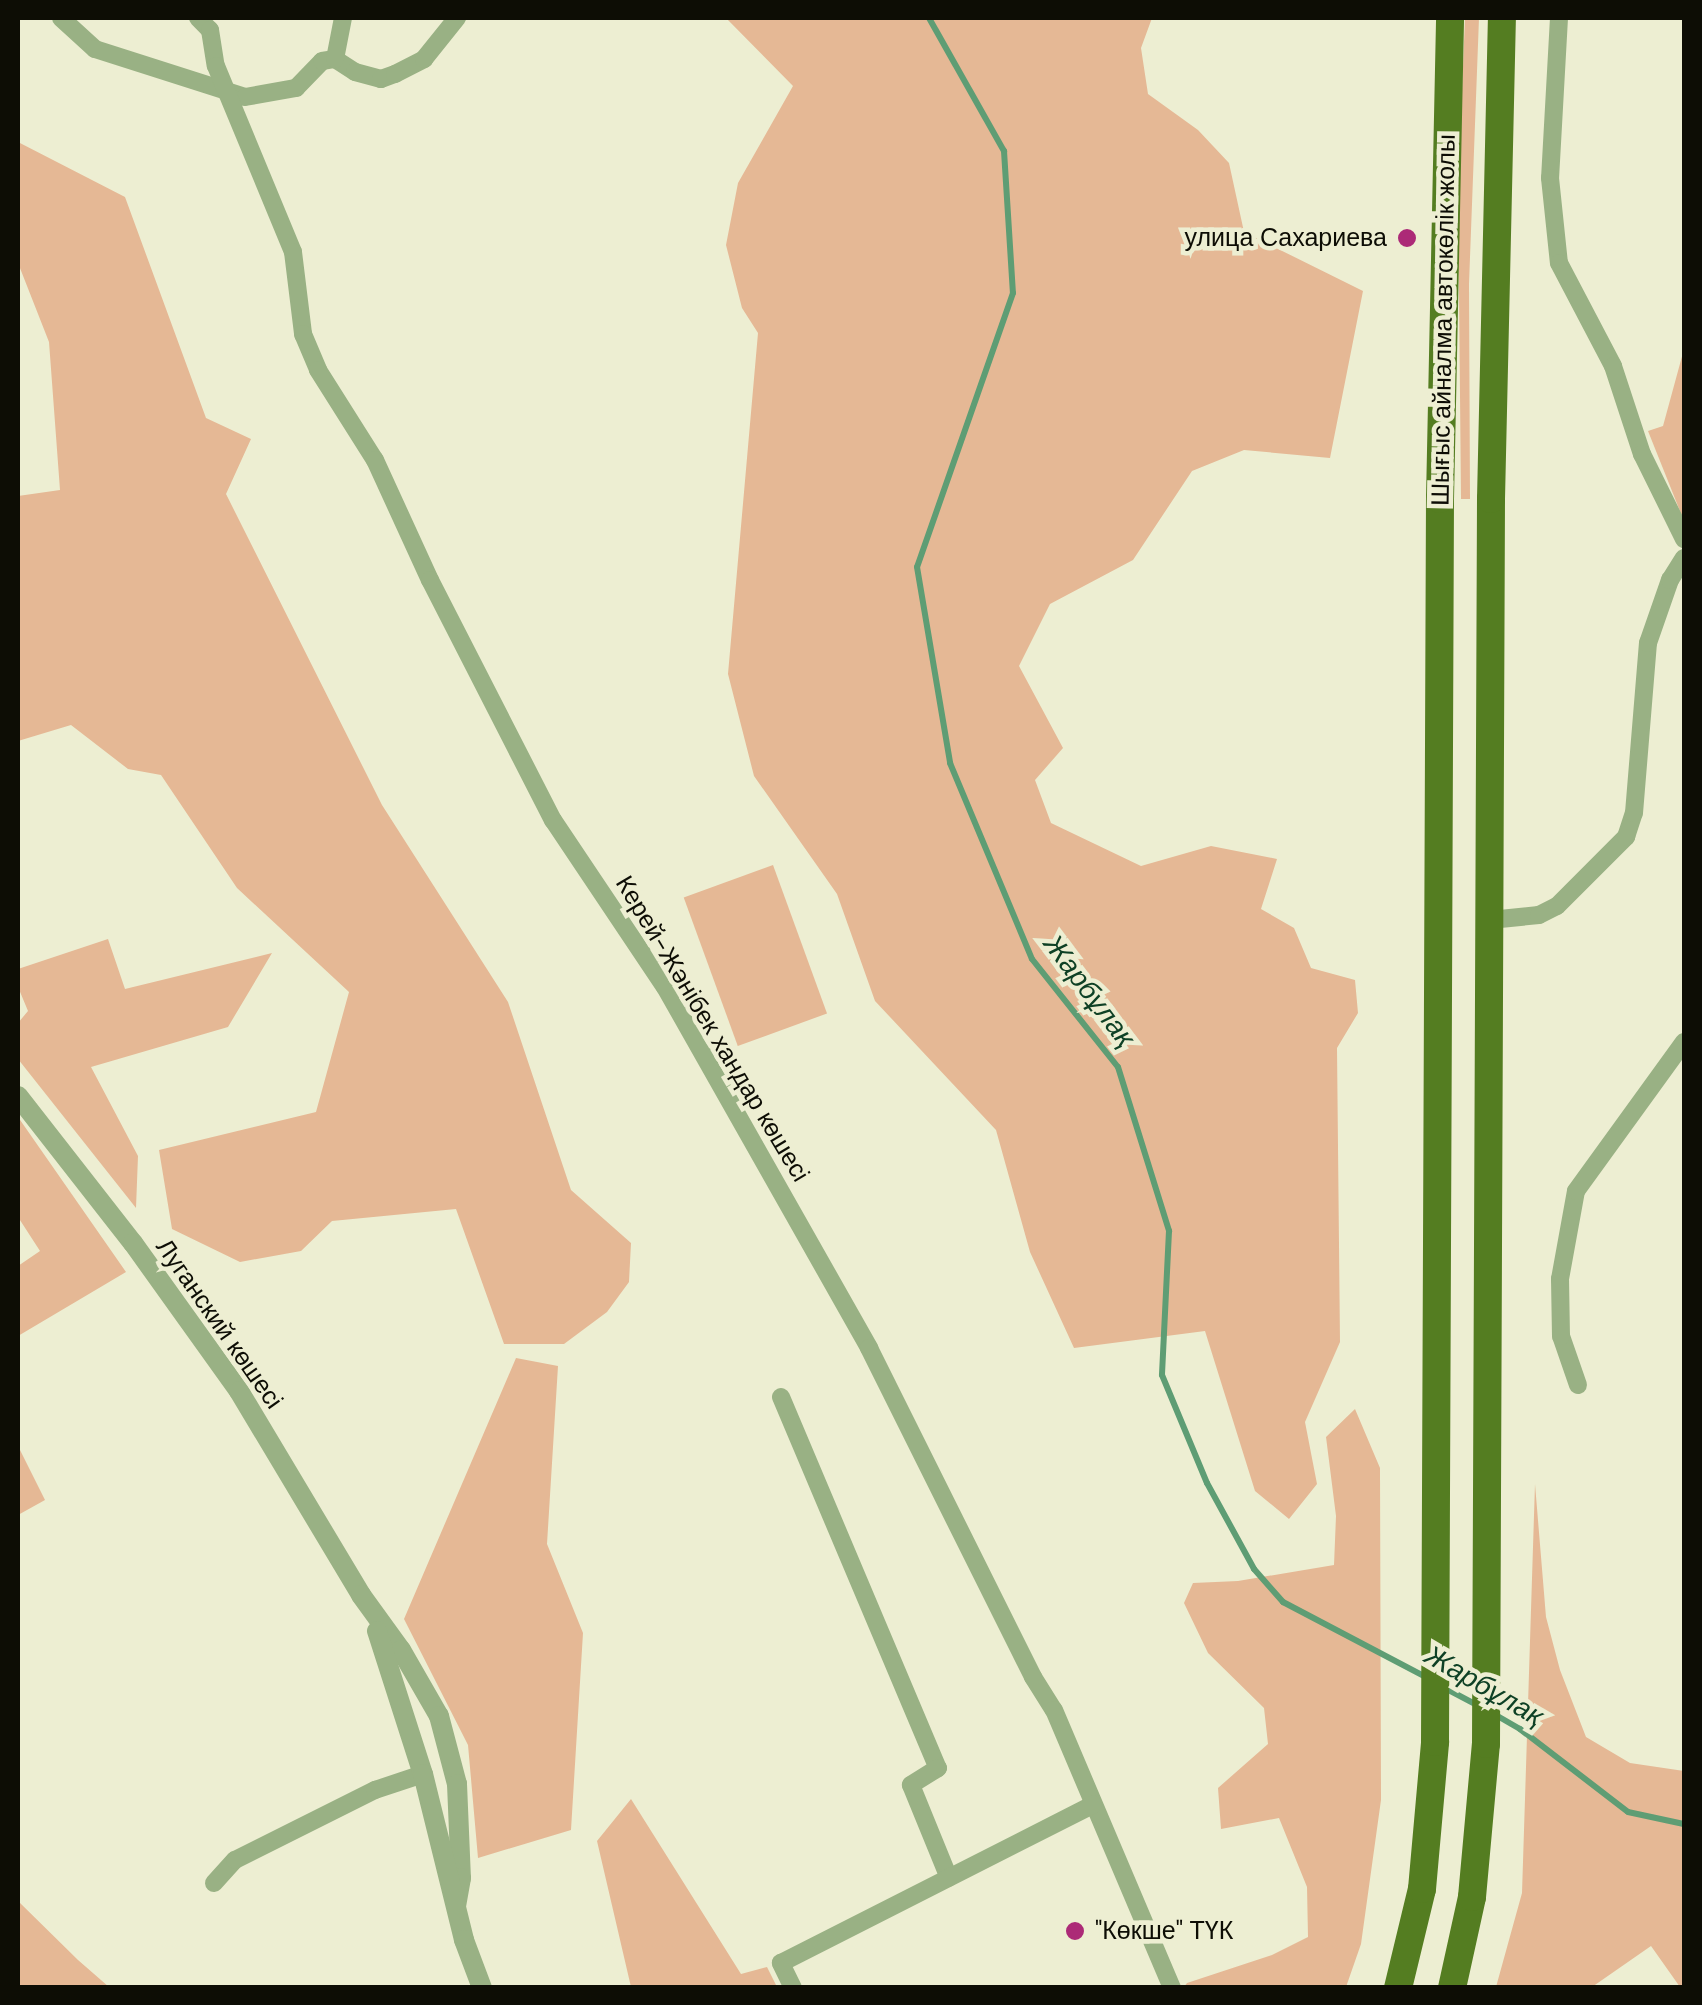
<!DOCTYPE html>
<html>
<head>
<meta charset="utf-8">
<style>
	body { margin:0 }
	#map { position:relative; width:1702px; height:2005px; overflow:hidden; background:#edeed2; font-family:"DM Sans",sans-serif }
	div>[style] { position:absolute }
	.green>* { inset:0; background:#e5b895; transform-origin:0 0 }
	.stream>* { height:6px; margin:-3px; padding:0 3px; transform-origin:3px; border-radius:3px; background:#5e9d74 }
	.minor>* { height:18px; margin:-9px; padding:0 9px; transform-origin:9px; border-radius:9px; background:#99b184 }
	.tertiary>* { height:20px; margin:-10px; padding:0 10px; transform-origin:10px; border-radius:10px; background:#99b184 }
	.primary>* { height:28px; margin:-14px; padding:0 14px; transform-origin:14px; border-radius:14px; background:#547d21 }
	.dots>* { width:28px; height:28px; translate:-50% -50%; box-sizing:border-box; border:5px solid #edeed2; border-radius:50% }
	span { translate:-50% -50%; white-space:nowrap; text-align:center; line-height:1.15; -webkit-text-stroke:9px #edeed2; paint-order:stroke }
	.poi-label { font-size:25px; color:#0d0d05 }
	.right { translate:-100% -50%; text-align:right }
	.left { translate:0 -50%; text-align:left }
	.street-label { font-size:25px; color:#0d0d05 }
	.water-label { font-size:28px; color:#0e4125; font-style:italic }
	.frame { position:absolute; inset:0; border:20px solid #0d0d05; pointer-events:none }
</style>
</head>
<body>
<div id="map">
	<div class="green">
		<div style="clip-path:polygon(726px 18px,1152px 18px,1141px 48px,1148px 94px,1198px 130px,1229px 163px,1244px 232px,1363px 291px,1330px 458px,1244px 450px,1192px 471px,1133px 560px,1050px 604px,1019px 666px,1063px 748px,1035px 780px,1051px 823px,1141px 866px,1211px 846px,1277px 859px,1261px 909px,1294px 928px,1311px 968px,1355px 980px,1358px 1013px,1337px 1048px,1340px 1342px,1305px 1422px,1317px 1484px,1289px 1519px,1255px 1491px,1205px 1331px,1074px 1348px,1030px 1252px,996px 1130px,875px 1001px,837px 894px,754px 776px,728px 674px,758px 333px,742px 308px,726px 245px,738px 183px,793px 86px)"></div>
		<div style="clip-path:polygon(1465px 18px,1479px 18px,1469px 284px,1470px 499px,1461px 499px,1458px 187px)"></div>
		<div style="clip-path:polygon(18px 142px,125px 197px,206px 418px,251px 439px,226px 494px,382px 805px,508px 1002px,571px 1190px,631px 1243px,629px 1282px,607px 1312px,564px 1344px,504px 1344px,456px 1209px,332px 1221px,301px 1251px,240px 1262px,172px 1229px,159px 1150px,316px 1112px,349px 992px,237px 888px,161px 775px,128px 769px,71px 725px,18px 741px,18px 496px,60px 490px,49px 342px,18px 263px)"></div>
		<div style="clip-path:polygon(1684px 349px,1684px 521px,1648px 431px,1663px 426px)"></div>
		<div style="left:773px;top:865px;width:158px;height:95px;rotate:70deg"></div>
		<div style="clip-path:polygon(108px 939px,125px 989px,272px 953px,228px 1027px,91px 1067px,138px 1156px,136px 1208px,18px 1059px,18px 1023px,28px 1011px,18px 987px,18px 969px)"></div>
		<div style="clip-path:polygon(18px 1117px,126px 1272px,18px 1336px,18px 1266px,40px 1251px,18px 1217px)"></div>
		<div style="clip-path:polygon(516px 1358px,558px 1366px,547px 1544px,583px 1633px,571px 1830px,478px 1858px,468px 1745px,404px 1619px)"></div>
		<div style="clip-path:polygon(1355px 1409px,1380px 1468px,1381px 1800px,1361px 1944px,1346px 1987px,1184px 1987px,1187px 1983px,1272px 1955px,1308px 1937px,1307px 1887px,1279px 1818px,1221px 1829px,1218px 1788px,1268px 1744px,1264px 1708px,1208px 1653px,1184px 1603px,1193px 1583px,1238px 1581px,1334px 1565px,1336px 1516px,1326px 1437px)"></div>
		<div style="clip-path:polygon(18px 1446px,45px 1500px,18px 1515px)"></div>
		<div style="clip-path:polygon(1535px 1484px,1546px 1617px,1560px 1670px,1586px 1737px,1630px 1763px,1684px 1771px,1684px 1987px,1680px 1987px,1651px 1946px,1592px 1987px,1496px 1987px,1522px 1893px)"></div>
		<div style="clip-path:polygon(631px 1799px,741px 1974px,767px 1967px,777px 1987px,631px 1987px,597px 1841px)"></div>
		<div style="clip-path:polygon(18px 1901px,78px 1960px,109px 1987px,18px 1987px)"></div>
	</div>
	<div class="stream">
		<div style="left:929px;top:18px;width:153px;rotate:60.6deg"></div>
		<div style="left:1004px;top:151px;width:142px;rotate:86.4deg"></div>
		<div style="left:1013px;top:293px;width:290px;rotate:109.3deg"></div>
		<div style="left:917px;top:567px;width:199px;rotate:80.4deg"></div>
		<div style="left:950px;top:763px;width:212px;rotate:67.3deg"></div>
		<div style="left:1032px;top:959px;width:138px;rotate:51.5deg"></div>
		<div style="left:1118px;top:1067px;width:172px;rotate:72.7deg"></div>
		<div style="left:1169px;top:1231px;width:144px;rotate:92.8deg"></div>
		<div style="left:1162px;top:1375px;width:117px;rotate:67.4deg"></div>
		<div style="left:1207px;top:1483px;width:98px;rotate:61.3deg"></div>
		<div style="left:1254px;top:1569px;width:44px;rotate:48.7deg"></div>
		<div style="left:1283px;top:1602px;width:161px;rotate:27.7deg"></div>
		<div style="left:1441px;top:1686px;width:43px;rotate:27.8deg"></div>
		<div style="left:1494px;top:1714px;width:30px;rotate:30deg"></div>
		<div style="left:1520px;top:1729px;width:136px;rotate:37.5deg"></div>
		<div style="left:1628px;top:1812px;width:57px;rotate:12.1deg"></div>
	</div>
	<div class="minor">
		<div style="left:61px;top:18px;width:46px;rotate:42.4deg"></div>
		<div style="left:95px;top:49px;width:157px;rotate:17.7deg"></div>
		<div style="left:245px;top:97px;width:52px;rotate:-10deg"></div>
		<div style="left:296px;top:88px;width:37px;rotate:-46deg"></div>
		<div style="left:322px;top:61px;width:13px;rotate:-9deg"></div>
		<div style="left:335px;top:59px;width:24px;rotate:33deg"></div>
		<div style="left:355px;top:72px;width:27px;rotate:15deg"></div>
		<div style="left:381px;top:79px;width:15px;rotate:-20deg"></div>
		<div style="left:395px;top:74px;width:33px;rotate:-27deg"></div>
		<div style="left:424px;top:59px;width:53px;rotate:-51.2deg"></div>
		<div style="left:198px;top:18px;width:17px;rotate:45deg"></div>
		<div style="left:210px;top:30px;width:36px;rotate:81deg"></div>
		<div style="left:216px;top:66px;width:201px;rotate:67.5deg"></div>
		<div style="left:293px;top:252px;width:83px;rotate:83deg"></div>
		<div style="left:303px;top:334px;width:39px;rotate:67deg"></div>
		<div style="left:318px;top:370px;width:107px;rotate:57.7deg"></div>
		<div style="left:375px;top:460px;width:132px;rotate:65.4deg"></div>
		<div style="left:430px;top:580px;width:270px;rotate:62.9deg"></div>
		<div style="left:553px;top:820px;width:201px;rotate:56.2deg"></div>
		<div style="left:665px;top:987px;width:415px;rotate:60.5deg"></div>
		<div style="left:869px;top:1348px;width:368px;rotate:63.5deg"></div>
		<div style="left:1033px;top:1677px;width:39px;rotate:58deg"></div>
		<div style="left:1054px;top:1710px;width:302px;rotate:67deg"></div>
		<div style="left:1559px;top:18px;width:160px;rotate:93.2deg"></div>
		<div style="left:1550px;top:178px;width:85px;rotate:84deg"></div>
		<div style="left:1559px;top:263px;width:116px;rotate:62.3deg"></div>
		<div style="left:1613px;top:366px;width:93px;rotate:71.8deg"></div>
		<div style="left:1642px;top:454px;width:95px;rotate:63.7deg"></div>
		<div style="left:335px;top:59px;width:42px;rotate:-79deg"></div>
		<div style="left:1490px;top:920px;width:49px;rotate:-5.8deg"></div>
		<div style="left:1539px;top:915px;width:20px;rotate:-27deg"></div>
		<div style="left:1557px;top:906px;width:98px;rotate:-45deg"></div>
		<div style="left:1626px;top:837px;width:25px;rotate:-72deg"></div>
		<div style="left:1634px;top:813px;width:171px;rotate:-85.3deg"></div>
		<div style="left:1648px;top:643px;width:67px;rotate:-70.8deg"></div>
		<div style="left:1670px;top:580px;width:26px;rotate:-58deg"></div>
		<div style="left:1578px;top:1385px;width:52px;rotate:-109.1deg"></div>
		<div style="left:1561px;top:1336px;width:57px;rotate:-91deg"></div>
		<div style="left:1560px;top:1279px;width:89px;rotate:-79.7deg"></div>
		<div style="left:1576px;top:1191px;width:184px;rotate:-54.1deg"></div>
		<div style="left:781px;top:1397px;width:403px;rotate:67.1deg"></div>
		<div style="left:938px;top:1768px;width:32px;rotate:148deg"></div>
		<div style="left:911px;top:1785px;width:100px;rotate:67.8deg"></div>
		<div style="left:214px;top:1883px;width:31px;rotate:-48deg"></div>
		<div style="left:235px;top:1860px;width:157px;rotate:-26.6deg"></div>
		<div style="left:375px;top:1790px;width:51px;rotate:-18.4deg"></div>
		<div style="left:793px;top:1988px;width:28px;rotate:-116deg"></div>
		<div style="left:781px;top:1963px;width:350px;rotate:-26.9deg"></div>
	</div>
	<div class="tertiary">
		<div style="left:18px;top:1096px;width:187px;rotate:52deg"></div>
		<div style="left:133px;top:1243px;width:182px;rotate:54.4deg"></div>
		<div style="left:239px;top:1391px;width:238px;rotate:59.1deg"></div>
		<div style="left:361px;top:1595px;width:68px;rotate:54deg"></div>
		<div style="left:401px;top:1650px;width:76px;rotate:60.1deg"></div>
		<div style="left:439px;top:1716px;width:70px;rotate:75.2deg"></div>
		<div style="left:457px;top:1784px;width:94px;rotate:87.6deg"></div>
		<div style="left:461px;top:1878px;width:27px;rotate:100deg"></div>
		<div style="left:377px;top:1631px;width:150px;rotate:72.2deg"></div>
		<div style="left:423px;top:1774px;width:171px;rotate:76.1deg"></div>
		<div style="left:464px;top:1940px;width:51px;rotate:69.4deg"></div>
	</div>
	<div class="primary">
		<div style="left:1398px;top:1988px;width:102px;rotate:-76.4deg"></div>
		<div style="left:1422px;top:1889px;width:148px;rotate:-84.9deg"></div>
		<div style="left:1435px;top:1742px;width:1243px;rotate:-89.77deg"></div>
		<div style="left:1440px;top:499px;width:481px;rotate:-88.8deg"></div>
		<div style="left:1452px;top:1988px;width:93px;rotate:-77.6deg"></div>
		<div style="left:1472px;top:1897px;width:154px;rotate:-84.8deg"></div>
		<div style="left:1486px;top:1744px;width:1245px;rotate:-89.77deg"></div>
		<div style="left:1491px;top:499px;width:481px;rotate:-88.7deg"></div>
	</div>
	<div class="dots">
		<div style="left:1407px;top:238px;background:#ac2a77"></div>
		<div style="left:1075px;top:1931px;background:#ac2a77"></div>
	</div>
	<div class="poi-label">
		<span class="right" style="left:1387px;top:238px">улица Сахариева</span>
		<span class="left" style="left:1095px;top:1931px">"Көкше" ТҮК</span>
	</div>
	<div class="street-label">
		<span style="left:1444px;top:320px;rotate:-89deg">Шығыс айналма автокөлік жолы</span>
		<span style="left:712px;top:1029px;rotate:59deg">Керей-Жәнібек хандар көшесі</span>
		<span style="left:219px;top:1324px;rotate:55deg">Луганский көшесі</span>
	</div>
	<div class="water-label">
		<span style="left:1089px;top:991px;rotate:53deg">Жарбұлақ</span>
		<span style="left:1484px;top:1686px;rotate:30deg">Жарбұлақ</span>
	</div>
	<div class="frame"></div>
</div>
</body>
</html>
